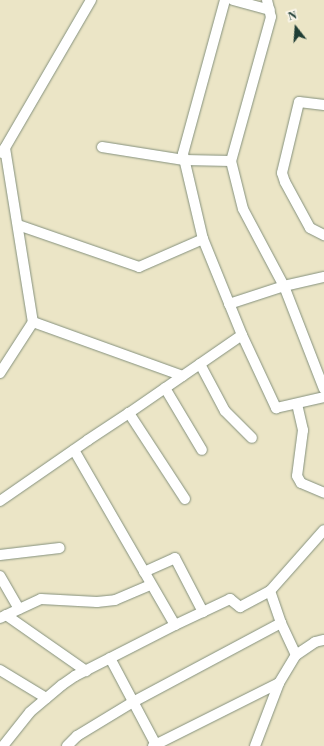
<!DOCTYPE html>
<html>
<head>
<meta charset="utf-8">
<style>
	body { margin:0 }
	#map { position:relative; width:324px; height:746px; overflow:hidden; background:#ebe5c6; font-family:"Libre Bodoni",serif }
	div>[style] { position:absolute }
	.roads { filter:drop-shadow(0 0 1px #85917d) drop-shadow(0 0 1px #85917d) }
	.minor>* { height:10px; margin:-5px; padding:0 5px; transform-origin:5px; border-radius:5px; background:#fff }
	span { translate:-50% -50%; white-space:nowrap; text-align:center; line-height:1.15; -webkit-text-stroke:3.5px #fbf7ec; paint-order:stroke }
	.north { position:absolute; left:276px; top:8px; width:40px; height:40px; -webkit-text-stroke:3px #fbf7ec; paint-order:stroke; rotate:343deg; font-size:11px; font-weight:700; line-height:16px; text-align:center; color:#1f3d34 }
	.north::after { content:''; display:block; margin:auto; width:14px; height:18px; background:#1f3d34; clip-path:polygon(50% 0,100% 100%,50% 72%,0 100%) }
</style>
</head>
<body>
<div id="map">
	<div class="roads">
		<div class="minor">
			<div style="left:225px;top:0;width:160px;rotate:105.3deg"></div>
			<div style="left:183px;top:154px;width:87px;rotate:76.8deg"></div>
			<div style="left:203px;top:239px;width:104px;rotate:67.9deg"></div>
			<div style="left:242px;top:335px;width:81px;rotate:65deg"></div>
			<div style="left:276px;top:408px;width:49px;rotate:-12.9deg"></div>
			<div style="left:233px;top:0;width:38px;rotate:15deg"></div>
			<div style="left:267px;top:0;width:17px;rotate:77deg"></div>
			<div style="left:271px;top:17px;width:149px;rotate:105.5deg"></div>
			<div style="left:231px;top:161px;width:49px;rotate:76deg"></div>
			<div style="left:243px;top:209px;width:87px;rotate:62deg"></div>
			<div style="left:284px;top:286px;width:110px;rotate:68.8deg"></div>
			<div style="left:324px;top:105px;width:25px;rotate:-173deg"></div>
			<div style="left:299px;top:102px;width:73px;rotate:103.5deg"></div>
			<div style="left:282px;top:173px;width:9px;rotate:72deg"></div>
			<div style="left:285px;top:182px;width:52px;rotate:61.5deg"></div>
			<div style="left:310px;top:228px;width:16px;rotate:27deg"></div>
			<div style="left:102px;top:147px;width:83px;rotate:9deg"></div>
			<div style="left:184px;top:160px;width:47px;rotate:1.2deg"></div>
			<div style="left:5px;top:148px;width:176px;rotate:80.9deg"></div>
			<div style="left:33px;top:322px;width:159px;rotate:19.8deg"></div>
			<div style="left:2px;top:153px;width:177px;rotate:-59.8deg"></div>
			<div style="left:18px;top:225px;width:128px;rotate:19.1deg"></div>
			<div style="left:139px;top:267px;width:70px;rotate:-23.6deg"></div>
			<div style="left:229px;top:304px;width:58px;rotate:-18.1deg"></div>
			<div style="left:284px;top:286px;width:41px;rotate:-12.7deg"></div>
			<div style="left:200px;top:364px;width:53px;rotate:62deg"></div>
			<div style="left:225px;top:411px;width:38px;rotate:45deg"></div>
			<div style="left:0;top:373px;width:61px;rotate:-57.1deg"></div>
			<div style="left:165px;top:388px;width:72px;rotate:59.2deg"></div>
			<div style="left:297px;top:404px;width:27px;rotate:77deg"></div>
			<div style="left:303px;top:430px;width:46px;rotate:97.4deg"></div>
			<div style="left:297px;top:476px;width:8px;rotate:60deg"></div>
			<div style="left:301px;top:483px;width:25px;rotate:23deg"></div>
			<div style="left:74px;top:450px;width:202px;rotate:60deg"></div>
			<div style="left:185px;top:499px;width:103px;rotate:-123.1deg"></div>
			<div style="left:129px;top:413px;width:137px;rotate:-34.6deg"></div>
			<div style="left:0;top:501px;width:107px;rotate:-34.7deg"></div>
			<div style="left:88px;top:440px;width:49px;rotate:-33.4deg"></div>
			<div style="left:0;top:555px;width:60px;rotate:-6.7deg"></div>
			<div style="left:144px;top:572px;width:34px;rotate:-24deg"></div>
			<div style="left:175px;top:558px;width:61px;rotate:62.6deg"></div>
			<div style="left:0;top:576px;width:38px;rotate:60deg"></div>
			<div style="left:270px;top:591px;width:34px;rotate:71deg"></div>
			<div style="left:281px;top:623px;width:35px;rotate:65deg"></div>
			<div style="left:6px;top:615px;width:98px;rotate:35deg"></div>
			<div style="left:0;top:618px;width:45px;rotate:-24.9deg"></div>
			<div style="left:41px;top:599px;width:56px;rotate:3.1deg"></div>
			<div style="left:97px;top:602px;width:18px;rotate:-6deg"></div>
			<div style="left:115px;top:600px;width:39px;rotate:-23deg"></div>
			<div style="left:110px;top:658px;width:98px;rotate:62.1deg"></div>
			<div style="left:0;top:670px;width:54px;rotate:31.3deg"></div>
			<div style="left:3px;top:746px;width:43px;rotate:-51.5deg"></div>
			<div style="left:30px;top:712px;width:42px;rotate:-40.2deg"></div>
			<div style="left:62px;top:685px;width:16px;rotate:-35deg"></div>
			<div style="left:75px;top:676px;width:112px;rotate:-27deg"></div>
			<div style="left:175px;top:625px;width:61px;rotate:-25.3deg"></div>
			<div style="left:230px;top:599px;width:13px;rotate:39deg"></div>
			<div style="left:240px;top:607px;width:34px;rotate:-28deg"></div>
			<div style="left:270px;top:591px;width:81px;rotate:-48.5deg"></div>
			<div style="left:67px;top:746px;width:14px;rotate:-45deg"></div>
			<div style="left:77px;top:736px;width:66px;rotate:-31.3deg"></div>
			<div style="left:133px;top:702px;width:168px;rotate:-28.1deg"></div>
			<div style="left:153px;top:746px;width:141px;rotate:-26.6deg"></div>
			<div style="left:255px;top:746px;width:67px;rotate:-69.1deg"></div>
			<div style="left:279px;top:683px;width:33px;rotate:-59deg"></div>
			<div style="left:296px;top:655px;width:23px;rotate:-34deg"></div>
			<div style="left:315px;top:642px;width:9px;rotate:-13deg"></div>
		</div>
	</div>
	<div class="north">N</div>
</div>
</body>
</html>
